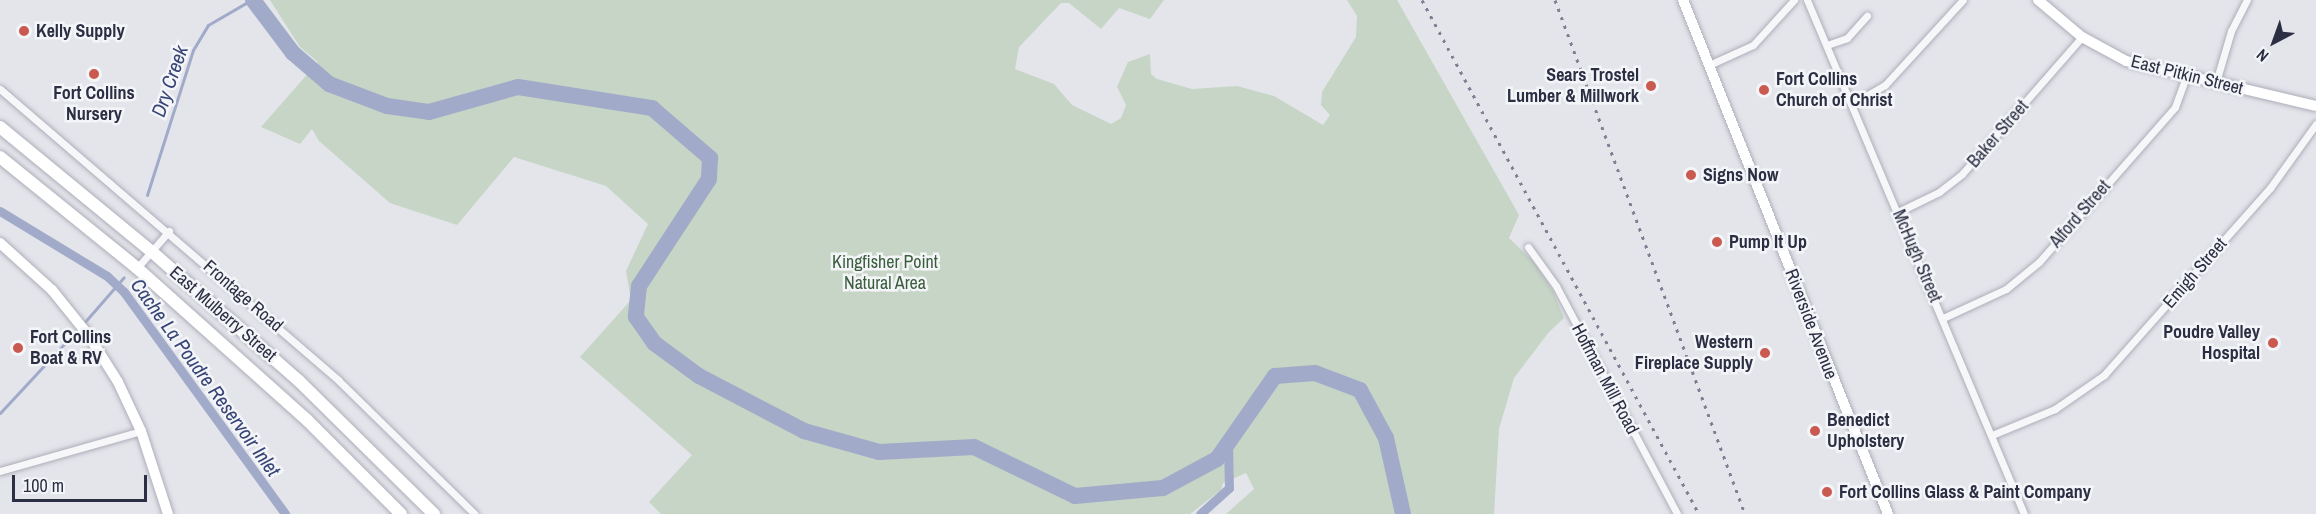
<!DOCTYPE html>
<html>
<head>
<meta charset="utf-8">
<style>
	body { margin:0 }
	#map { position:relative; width:2316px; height:514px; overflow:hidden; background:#e4e5eb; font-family:"Archivo Narrow",sans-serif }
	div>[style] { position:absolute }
	.green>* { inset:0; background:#c6d5c5 }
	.stream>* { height:3px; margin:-1.5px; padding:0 1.5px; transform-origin:1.5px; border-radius:1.5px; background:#a1abc9 }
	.canal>* { height:9px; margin:-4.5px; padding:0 4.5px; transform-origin:4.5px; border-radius:4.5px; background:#a1abc9 }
	.river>* { height:16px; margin:-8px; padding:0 8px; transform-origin:8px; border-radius:8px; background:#a1abc9 }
	.roads { filter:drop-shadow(0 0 2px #adaeb9) drop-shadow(0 0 2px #adaeb9) }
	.street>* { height:7px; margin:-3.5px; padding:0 3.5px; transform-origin:3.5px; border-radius:3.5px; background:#f7f7fa }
	.secondary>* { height:10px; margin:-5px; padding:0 5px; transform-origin:5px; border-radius:5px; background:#fff }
	.highway>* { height:12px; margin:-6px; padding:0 6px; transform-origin:6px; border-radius:6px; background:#fff }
	.rail>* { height:3px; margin-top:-1.5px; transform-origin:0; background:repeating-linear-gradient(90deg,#7e8194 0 3px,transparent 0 9px) }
	.dots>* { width:16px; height:16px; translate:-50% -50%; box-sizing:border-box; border:3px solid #f4f5f8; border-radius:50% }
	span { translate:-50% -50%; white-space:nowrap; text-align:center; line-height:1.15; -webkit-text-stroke:5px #f4f5f8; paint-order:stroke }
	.poi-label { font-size:18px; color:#2c2f43; font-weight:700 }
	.left { translate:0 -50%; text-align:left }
	.right { translate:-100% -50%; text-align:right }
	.street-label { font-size:18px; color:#2c2f43 }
	.park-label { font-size:18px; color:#3a5e3c }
	.water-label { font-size:20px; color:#374476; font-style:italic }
	.north { position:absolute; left:2244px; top:12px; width:60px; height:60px; -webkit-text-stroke:4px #f4f5f8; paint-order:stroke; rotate:221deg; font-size:16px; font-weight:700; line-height:24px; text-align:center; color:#2c2f43 }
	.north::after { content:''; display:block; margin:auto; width:21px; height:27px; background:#2c2f43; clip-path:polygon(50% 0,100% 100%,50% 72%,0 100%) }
	.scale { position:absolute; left:12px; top:475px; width:135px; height:27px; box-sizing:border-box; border:3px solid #2c2f43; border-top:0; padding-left:8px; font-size:18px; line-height:21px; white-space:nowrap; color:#2c2f43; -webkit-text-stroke:4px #f4f5f8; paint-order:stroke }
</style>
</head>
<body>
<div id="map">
	<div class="green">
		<div style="clip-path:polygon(270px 0,1164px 0,1150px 19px,1119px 8px,1101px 29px,1069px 3px,1061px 3px,1019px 47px,1015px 69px,1054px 84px,1072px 105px,1111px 124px,1121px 118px,1126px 105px,1117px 87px,1128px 62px,1150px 54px,1151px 74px,1157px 79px,1192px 89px,1237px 86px,1274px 96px,1323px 125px,1330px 115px,1321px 105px,1322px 92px,1356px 37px,1357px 16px,1347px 0,1397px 0,1519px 215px,1509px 238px,1535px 263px,1553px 291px,1564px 318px,1549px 332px,1514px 378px,1499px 429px,1494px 514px,1226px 514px,1254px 489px,1246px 473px,1223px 483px,1221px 490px,1190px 514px,661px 514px,649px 502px,692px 455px,580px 357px,631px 300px,626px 271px,648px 224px,606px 186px,514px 157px,457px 225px,390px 203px,319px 141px,312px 129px,300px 144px,261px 127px,318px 62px,300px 47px)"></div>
	</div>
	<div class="stream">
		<div style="left:147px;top:195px;width:152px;rotate:-72.4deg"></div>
		<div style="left:193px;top:50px;width:29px;rotate:-59deg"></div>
		<div style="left:208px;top:25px;width:50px;rotate:-30.2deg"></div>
		<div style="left:83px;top:324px;width:62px;rotate:-48.9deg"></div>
		<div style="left:0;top:413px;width:115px;rotate:-47.1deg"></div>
	</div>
	<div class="canal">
		<div style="left:0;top:211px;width:125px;rotate:31.3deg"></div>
		<div style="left:107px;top:276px;width:23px;rotate:43deg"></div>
		<div style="left:124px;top:292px;width:274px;rotate:54deg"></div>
		<div style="left:1200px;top:514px;width:39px;rotate:-42deg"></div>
		<div style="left:1229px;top:488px;width:45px;rotate:-91.3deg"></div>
	</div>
	<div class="river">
		<div style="left:253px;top:0;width:66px;rotate:53deg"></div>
		<div style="left:293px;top:53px;width:48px;rotate:40.7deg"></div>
		<div style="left:329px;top:84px;width:62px;rotate:20.8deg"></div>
		<div style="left:387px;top:106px;width:42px;rotate:8.1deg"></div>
		<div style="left:429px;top:112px;width:92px;rotate:-15.7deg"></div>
		<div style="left:518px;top:87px;width:136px;rotate:8.9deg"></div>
		<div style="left:652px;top:108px;width:77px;rotate:40.8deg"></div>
		<div style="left:710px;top:158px;width:21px;rotate:93deg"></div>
		<div style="left:709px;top:179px;width:128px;rotate:123.2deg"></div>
		<div style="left:639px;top:286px;width:31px;rotate:96deg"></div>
		<div style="left:636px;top:317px;width:32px;rotate:55deg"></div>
		<div style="left:654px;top:343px;width:56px;rotate:36.3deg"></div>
		<div style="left:699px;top:376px;width:119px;rotate:27.6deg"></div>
		<div style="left:804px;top:431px;width:78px;rotate:15.6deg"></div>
		<div style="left:879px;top:452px;width:95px;rotate:-3deg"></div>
		<div style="left:974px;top:447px;width:112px;rotate:25.9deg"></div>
		<div style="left:1075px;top:496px;width:88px;rotate:-5.2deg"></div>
		<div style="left:1163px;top:488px;width:61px;rotate:-28.2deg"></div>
		<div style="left:1217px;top:459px;width:101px;rotate:-55.1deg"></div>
		<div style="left:1275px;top:376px;width:40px;rotate:-4.3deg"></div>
		<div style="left:1315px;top:373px;width:48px;rotate:20.7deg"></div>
		<div style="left:1360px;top:390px;width:55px;rotate:61.6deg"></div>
		<div style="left:1386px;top:438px;width:78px;rotate:77.4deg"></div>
	</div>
	<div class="roads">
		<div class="street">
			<div style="left:1807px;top:0;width:558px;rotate:67.11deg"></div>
			<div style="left:1827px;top:45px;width:21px;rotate:-19deg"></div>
			<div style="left:1847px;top:38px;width:30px;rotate:-48deg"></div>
			<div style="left:1709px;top:65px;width:48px;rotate:-24.4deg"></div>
			<div style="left:1753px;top:45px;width:61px;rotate:-47.7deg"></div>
			<div style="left:2216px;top:82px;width:53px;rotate:-73.6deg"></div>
			<div style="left:2231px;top:31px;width:35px;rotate:-63deg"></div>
			<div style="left:0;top:89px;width:447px;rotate:40.7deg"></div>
			<div style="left:339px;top:381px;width:190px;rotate:44.4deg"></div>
			<div style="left:1852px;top:104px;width:38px;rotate:-30deg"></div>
			<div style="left:1885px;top:85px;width:115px;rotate:-47.5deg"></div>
			<div style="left:1898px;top:212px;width:46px;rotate:-26deg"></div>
			<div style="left:1939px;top:192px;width:29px;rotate:-38deg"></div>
			<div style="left:1962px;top:174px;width:182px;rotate:-48.8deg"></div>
			<div style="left:1528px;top:247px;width:48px;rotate:54.3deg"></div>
			<div style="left:1556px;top:286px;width:258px;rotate:62deg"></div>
			<div style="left:137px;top:268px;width:49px;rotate:-49.1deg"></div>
			<div style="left:1943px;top:318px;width:69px;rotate:-24.7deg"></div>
			<div style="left:2006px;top:289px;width:43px;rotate:-39.3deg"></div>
			<div style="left:2039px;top:262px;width:206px;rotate:-48.7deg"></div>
			<div style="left:2175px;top:107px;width:32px;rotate:-70deg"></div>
			<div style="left:1992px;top:435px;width:68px;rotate:-22.4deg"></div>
			<div style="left:2055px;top:409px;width:60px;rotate:-34.8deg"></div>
			<div style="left:2104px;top:375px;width:250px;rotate:-48.4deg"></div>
			<div style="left:2270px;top:188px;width:79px;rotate:-54.3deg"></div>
			<div style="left:0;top:471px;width:147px;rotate:-15.8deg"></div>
		</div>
		<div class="secondary">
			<div style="left:1683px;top:0;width:553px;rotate:68.26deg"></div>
			<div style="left:2038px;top:0;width:57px;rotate:40.1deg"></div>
			<div style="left:2082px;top:37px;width:50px;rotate:28.6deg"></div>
			<div style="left:2126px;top:61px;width:195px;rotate:13.3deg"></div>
			<div style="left:0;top:243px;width:70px;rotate:42.1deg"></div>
			<div style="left:52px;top:290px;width:59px;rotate:51.2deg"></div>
			<div style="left:89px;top:336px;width:54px;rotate:57.8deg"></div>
			<div style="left:118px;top:382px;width:54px;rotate:64.9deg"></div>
			<div style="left:141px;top:431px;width:87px;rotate:72deg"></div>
		</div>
		<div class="highway">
			<div style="left:0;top:127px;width:195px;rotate:39.4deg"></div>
			<div style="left:151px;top:251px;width:197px;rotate:41.3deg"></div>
			<div style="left:299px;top:381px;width:190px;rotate:44.6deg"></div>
			<div style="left:0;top:157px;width:176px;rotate:39deg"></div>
			<div style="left:137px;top:268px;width:228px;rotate:41.8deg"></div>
			<div style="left:307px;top:420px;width:133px;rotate:45deg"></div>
		</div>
	</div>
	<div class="rail">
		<div style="left:1422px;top:0;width:584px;rotate:61.68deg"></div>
		<div style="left:1555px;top:0;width:548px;rotate:69.71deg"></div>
	</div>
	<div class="dots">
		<div style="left:24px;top:31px;background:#ca5a4f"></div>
		<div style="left:94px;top:74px;background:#ca5a4f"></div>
		<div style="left:1651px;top:86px;background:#ca5a4f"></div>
		<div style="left:1764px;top:90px;background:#ca5a4f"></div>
		<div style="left:1691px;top:175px;background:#ca5a4f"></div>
		<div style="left:1717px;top:242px;background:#ca5a4f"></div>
		<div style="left:2273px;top:343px;background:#ca5a4f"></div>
		<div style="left:18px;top:348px;background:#ca5a4f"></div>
		<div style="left:1765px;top:353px;background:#ca5a4f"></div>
		<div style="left:1815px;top:431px;background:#ca5a4f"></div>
		<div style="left:1827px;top:492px;background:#ca5a4f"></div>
	</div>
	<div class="poi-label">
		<span class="left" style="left:36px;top:31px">Kelly Supply</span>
		<span class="right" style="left:1639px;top:86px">Sears Trostel<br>Lumber &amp; Millwork</span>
		<span class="left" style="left:1776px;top:90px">Fort Collins<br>Church of Christ</span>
		<span style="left:94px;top:104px">Fort Collins<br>Nursery</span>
		<span class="left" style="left:1703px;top:175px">Signs Now</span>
		<span class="left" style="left:1729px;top:242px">Pump It Up</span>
		<span class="right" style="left:2260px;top:343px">Poudre Valley<br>Hospital</span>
		<span class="left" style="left:30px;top:348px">Fort Collins<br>Boat &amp; RV</span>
		<span class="right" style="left:1753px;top:353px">Western<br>Fireplace Supply</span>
		<span class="left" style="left:1827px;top:431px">Benedict<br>Upholstery</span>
		<span class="left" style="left:1839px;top:492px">Fort Collins Glass &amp; Paint Company</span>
	</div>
	<div class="street-label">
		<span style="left:2187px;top:75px;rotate:14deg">East Pitkin Street</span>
		<span style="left:1998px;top:134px;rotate:-49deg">Baker Street</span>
		<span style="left:2080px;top:214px;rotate:-49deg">Alford Street</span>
		<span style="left:1917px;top:256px;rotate:67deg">McHugh Street</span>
		<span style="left:2195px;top:273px;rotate:-49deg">Emigh Street</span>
		<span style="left:243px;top:296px;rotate:41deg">Frontage Road</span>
		<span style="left:223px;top:314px;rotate:41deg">East Mulberry Street</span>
		<span style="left:1811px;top:324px;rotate:69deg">Riverside Avenue</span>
		<span style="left:1605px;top:379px;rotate:62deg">Hoffman Mill Road</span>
	</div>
	<div class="park-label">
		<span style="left:885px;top:273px">Kingfisher Point<br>Natural Area</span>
	</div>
	<div class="water-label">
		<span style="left:169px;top:81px;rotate:-71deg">Dry Creek</span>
		<span style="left:206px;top:377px;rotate:54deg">Cache La Poudre Reservoir Inlet</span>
	</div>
	<div class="north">N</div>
	<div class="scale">100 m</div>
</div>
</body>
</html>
